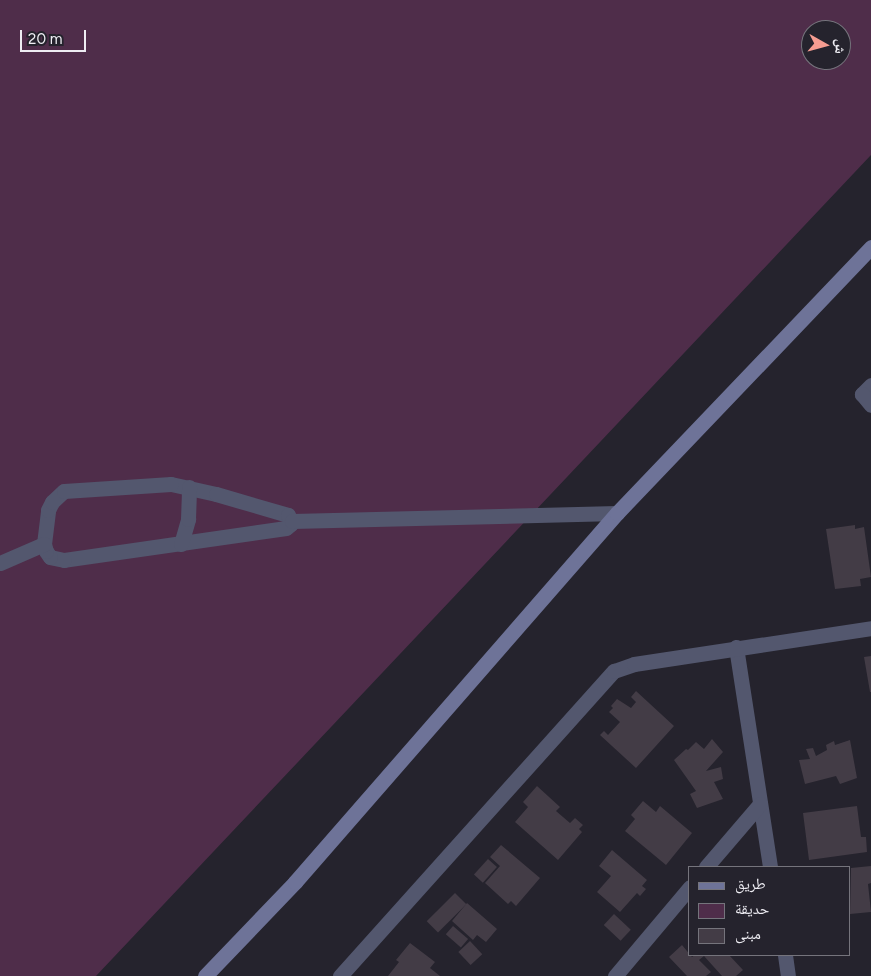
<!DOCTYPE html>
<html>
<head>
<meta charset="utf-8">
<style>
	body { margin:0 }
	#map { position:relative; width:871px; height:976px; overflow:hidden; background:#25232d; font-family:Figtree,"Noto Naskh Arabic",sans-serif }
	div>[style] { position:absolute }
	.green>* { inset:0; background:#4f2d4a }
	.building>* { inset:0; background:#433c46; transform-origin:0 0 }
	.street>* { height:15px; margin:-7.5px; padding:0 7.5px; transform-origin:7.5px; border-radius:7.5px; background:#53576e }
	.secondary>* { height:15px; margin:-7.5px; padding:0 7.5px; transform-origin:7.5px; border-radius:7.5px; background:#6e7398 }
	span { translate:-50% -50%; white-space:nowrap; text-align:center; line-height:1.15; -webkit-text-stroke:5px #25232d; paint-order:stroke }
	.legend { position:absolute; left:688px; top:866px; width:162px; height:90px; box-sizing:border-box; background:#25232d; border:1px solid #75747c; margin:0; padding:6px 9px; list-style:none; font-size:15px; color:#eeedf3 }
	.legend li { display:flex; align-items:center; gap:10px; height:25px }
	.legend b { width:25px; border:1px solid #75747c }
	.north { position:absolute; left:801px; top:20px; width:50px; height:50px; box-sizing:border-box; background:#25232d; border:1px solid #75747c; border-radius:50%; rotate:97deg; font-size:14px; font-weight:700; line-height:20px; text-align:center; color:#eeedf3 }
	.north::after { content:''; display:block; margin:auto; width:18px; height:22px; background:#f59c91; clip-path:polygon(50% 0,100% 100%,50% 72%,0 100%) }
	.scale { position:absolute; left:20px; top:30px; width:66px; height:22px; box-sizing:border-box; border:2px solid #eeedf3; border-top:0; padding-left:6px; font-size:15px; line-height:18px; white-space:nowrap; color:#eeedf3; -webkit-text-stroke:4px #25232d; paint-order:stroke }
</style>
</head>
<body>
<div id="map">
	<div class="green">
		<div style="clip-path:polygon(evenodd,0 0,871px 0,871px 155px,96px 976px,0 976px,0 0,811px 30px,841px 30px,841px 60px,811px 60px,811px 30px)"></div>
	</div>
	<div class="building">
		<div style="clip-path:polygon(855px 525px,855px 529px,864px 527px,871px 577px,860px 579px,861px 586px,835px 589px,826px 529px)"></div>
		<div style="clip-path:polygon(871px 656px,871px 692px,870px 692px,864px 657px)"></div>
		<div style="clip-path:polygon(636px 691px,674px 726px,636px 768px,600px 735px,604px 731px,608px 735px,620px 722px,609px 712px,613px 708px,611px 706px,617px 699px,631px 708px,636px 702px,631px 697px)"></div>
		<div style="clip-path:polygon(712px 739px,723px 752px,706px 771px,721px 767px,723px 779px,714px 782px,723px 799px,697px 808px,690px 794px,696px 791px,674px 760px,686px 749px,688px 750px,696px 742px,704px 749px)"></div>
		<div style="clip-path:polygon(850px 740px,857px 778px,840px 784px,836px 776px,805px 784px,799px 760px,810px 759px,806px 749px,813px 748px,816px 756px,827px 750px,826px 745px,834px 741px,835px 745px)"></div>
		<div style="clip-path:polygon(537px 786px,560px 807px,556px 811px,570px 823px,575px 818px,583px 825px,579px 829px,582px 832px,558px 860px,515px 822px,528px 807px,523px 802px)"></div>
		<div style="clip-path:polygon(643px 801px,656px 812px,660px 806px,692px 833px,666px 865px,625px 831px,635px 819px,631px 815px)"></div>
		<div style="clip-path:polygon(857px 806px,861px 837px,866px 837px,867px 852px,809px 860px,803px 813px)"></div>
		<div style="clip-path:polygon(501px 845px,540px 878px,516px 906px,511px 901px,508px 904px,485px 883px,500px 866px,490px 857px)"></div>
		<div style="clip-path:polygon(612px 850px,647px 880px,642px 886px,646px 889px,640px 896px,637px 893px,620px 912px,597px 892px,611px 876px,599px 866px)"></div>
		<div style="left:488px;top:859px;width:12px;height:21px;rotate:42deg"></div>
		<div style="clip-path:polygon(871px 866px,871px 883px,868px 884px,871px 912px,850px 914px,851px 868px)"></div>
		<div style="left:455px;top:893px;width:16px;height:40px;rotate:45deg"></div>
		<div style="clip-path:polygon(467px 903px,497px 929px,486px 942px,477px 935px,473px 940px,452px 921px)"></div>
		<div style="left:614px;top:914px;width:23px;height:15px;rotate:43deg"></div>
		<div style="left:453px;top:926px;width:20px;height:11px;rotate:41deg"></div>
		<div style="left:470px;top:941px;width:18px;height:16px;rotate:47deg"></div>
		<div style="clip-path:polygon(410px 943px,435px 962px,430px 968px,440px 976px,388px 976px,399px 962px,396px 960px)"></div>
		<div style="clip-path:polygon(682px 945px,692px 957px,695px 955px,729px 955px,743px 970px,736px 976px,722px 976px,704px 956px,699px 960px,711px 972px,706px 976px,687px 976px,669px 957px)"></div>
	</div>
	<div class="street">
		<div style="left:871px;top:385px;width:13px;rotate:135deg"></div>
		<div style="left:862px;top:394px;width:14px;rotate:51deg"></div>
		<div style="left:171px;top:484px;width:46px;rotate:12.5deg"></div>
		<div style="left:216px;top:494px;width:75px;rotate:16.3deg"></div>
		<div style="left:288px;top:515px;width:9px;rotate:72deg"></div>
		<div style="left:291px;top:524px;width:6px;rotate:141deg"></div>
		<div style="left:286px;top:528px;width:224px;rotate:171.8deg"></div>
		<div style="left:64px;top:560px;width:14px;rotate:-168deg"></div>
		<div style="left:50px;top:557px;width:7px;rotate:-124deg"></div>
		<div style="left:46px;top:551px;width:7px;rotate:-106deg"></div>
		<div style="left:44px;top:544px;width:34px;rotate:-83deg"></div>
		<div style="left:48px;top:510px;width:9px;rotate:-63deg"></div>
		<div style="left:52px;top:502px;width:16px;rotate:-43deg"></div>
		<div style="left:64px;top:491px;width:107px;rotate:-3.7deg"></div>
		<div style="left:292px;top:521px;width:325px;rotate:-1.4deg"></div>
		<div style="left:181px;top:544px;width:26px;rotate:-74deg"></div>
		<div style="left:188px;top:519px;width:32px;rotate:-88deg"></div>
		<div style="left:0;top:563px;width:48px;rotate:-23.4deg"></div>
		<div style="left:736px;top:647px;width:223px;rotate:81.2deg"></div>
		<div style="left:706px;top:867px;width:83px;rotate:-49.4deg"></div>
		<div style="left:785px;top:955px;width:21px;rotate:82deg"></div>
		<div style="left:340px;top:976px;width:410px;rotate:-48.1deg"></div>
		<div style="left:614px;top:671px;width:21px;rotate:-19deg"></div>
		<div style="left:634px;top:664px;width:240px;rotate:-8.6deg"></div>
		<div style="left:615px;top:976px;width:116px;rotate:-49.9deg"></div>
	</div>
	<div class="secondary">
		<div style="left:205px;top:976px;width:130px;rotate:-46.2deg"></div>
		<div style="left:295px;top:882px;width:490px;rotate:-48.9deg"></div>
		<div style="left:617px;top:513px;width:368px;rotate:-46.3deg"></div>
	</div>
	<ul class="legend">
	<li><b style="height:6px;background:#6e7398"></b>طريق</li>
	<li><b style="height:14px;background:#4f2d4a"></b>حديقة</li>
	<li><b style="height:14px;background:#433c46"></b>مبنى</li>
	</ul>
	<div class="north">ش</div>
	<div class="scale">20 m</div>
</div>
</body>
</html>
